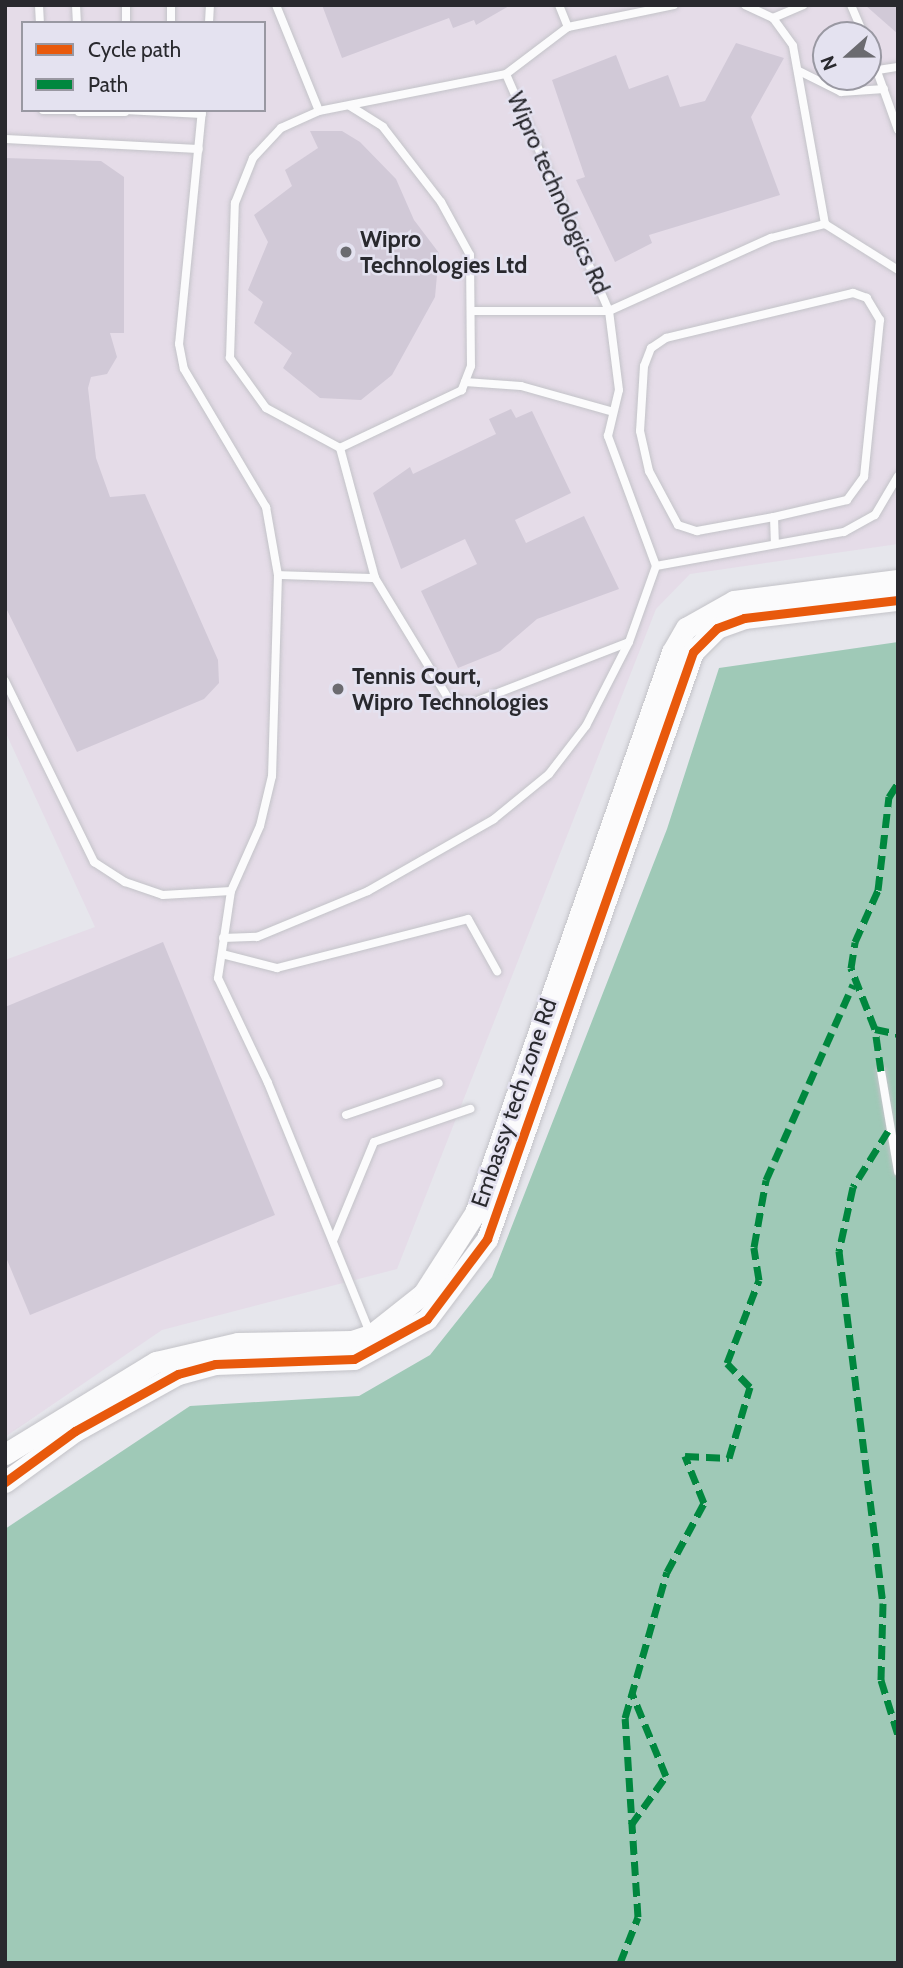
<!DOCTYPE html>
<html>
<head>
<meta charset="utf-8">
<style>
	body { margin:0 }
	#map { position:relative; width:903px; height:1968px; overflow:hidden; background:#e6e6ec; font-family:Cabin,sans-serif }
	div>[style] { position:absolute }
	.commercial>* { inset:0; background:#e5dce8 }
	.forest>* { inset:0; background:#9fc9b7 }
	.building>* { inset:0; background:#d1c9d7 }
	.roads { filter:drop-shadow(0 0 2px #c3c3c8) drop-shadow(0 0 2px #c3c3c8) }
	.lane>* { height:8px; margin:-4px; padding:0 4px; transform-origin:4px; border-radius:4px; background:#fbfbfc }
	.secondary>* { height:21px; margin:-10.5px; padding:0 10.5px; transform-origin:10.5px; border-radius:10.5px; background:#fbfbfc }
	.quiet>* { height:7px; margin-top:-3.5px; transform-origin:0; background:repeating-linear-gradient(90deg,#00873e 0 14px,transparent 0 21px) }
	.cycleway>* { height:9px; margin:-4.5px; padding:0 4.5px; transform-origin:4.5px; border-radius:4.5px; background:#e8590c }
	.dots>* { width:19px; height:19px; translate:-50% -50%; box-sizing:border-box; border:4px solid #e4e2f0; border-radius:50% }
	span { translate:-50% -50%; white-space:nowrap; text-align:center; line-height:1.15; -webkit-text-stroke:5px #e4e2f0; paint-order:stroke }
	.street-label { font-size:23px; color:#29292e }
	.poi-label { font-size:23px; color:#29292e; font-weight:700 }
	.left { translate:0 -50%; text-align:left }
	.frame { position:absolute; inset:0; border:7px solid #29292e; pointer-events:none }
	.legend { position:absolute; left:21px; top:21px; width:245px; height:91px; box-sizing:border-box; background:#e4e2f0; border:2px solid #9998a2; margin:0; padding:9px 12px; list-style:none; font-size:21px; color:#29292e }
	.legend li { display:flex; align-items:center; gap:14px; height:35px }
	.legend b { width:35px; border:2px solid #9998a2 }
	.north { position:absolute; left:812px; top:21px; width:70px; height:70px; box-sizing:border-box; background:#e4e2f0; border:2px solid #9998a2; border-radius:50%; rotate:249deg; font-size:19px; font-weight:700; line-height:28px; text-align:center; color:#29292e }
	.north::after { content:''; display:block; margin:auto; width:24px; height:32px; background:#6b6b70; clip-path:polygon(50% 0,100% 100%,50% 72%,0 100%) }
</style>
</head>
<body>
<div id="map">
	<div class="commercial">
		<div style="clip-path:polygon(evenodd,5px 5px,898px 5px,898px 544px,690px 574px,656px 609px,397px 1269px,162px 1330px,5px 1437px,5px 960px,95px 927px,5px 731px,5px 5px,23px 23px,264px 23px,264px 110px,23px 110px,23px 23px,5px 5px,826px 35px,868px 35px,868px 77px,826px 77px,826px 35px)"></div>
	</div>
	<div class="forest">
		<div style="clip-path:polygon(898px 642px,898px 1963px,5px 1963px,5px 1529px,190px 1406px,359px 1396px,430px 1355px,492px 1277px,667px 829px,719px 668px)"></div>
	</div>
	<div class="building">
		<div style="clip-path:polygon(322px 5px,509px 5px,509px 6px,476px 25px,474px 20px,453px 28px,449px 18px,342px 58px)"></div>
		<div style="clip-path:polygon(865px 5px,898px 5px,898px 34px)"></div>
		<div style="clip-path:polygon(736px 43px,784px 58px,751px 117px,780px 195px,649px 235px,652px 243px,615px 262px,576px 180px,585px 177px,552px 80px,616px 55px,629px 89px,668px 75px,680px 107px,705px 101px)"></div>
		<div style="clip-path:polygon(310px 131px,342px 131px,360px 142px,396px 179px,414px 220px,439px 253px,435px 297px,392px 375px,361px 400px,320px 398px,283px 368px,292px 353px,254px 323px,263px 302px,248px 290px,268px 242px,254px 215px,292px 186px,285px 170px,318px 148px)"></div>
		<div style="clip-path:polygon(5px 158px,101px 161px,124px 177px,124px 333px,110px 333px,117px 357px,107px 374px,91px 377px,88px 388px,96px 458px,110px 497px,145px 494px,218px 660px,219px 683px,204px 699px,77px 752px,5px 606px)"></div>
		<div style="clip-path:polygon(511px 409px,516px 418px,532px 411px,571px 493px,515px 520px,526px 543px,584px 516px,619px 589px,537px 619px,500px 651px,458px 668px,421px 591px,477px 564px,465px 539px,401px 569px,373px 493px,410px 467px,413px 474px,496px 434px,489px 419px)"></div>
		<div style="clip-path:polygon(163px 942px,275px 1215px,30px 1315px,5px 1255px,5px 1007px)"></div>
	</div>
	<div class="roads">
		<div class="lane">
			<div style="left:39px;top:5px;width:18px;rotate:87deg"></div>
			<div style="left:76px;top:5px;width:18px;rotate:87deg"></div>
			<div style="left:171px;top:5px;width:18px;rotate:90deg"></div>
			<div style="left:276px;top:5px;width:114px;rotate:67.9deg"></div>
			<div style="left:559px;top:5px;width:24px;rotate:68deg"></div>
			<div style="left:745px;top:5px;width:31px;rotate:25deg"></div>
			<div style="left:773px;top:18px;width:34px;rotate:54deg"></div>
			<div style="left:793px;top:46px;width:181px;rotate:79.8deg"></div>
			<div style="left:825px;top:224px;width:86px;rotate:32.2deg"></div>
			<div style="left:851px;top:5px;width:33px;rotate:67deg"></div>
			<div style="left:773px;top:18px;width:33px;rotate:-23deg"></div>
			<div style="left:126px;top:23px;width:18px;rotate:-90deg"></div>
			<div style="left:209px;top:23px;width:18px;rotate:-87deg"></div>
			<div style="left:868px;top:46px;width:89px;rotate:70.3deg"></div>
			<div style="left:878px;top:70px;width:20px;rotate:-9deg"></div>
			<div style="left:799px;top:71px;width:47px;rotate:26.6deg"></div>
			<div style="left:841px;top:92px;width:43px;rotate:-4deg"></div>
			<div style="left:350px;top:106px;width:39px;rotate:32deg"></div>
			<div style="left:383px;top:127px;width:95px;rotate:52.3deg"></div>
			<div style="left:441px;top:202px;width:60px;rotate:61.3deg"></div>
			<div style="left:470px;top:255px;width:111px;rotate:89.5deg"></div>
			<div style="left:471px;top:366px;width:26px;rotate:111deg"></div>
			<div style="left:462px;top:390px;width:135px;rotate:154.6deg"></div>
			<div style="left:340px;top:448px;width:84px;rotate:-151.6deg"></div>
			<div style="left:266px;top:408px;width:62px;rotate:-125.8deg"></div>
			<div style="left:230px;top:358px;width:155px;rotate:-88.2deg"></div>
			<div style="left:235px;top:203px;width:48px;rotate:-68.2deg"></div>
			<div style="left:253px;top:158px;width:41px;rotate:-47deg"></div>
			<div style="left:281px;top:128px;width:42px;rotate:-24.1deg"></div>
			<div style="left:319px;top:111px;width:191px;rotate:-11.2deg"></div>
			<div style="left:506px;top:74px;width:78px;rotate:-37.2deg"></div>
			<div style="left:568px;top:27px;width:108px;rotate:-11.7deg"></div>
			<div style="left:43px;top:110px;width:36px"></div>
			<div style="left:125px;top:110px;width:77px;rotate:3deg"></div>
			<div style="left:202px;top:110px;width:235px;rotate:95.6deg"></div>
			<div style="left:179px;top:344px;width:25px;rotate:79deg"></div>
			<div style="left:184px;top:369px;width:161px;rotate:59.3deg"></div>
			<div style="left:266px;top:507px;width:69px;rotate:80deg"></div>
			<div style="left:278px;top:575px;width:201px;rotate:91.7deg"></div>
			<div style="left:272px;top:776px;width:51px;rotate:103.5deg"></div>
			<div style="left:260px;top:826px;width:71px;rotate:114deg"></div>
			<div style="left:231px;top:891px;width:88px;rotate:98.5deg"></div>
			<div style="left:218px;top:978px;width:116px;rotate:64.5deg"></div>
			<div style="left:268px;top:1083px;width:272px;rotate:67.8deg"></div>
			<div style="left:79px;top:112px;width:46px"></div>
			<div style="left:5px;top:139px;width:194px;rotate:3deg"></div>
			<div style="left:472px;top:311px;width:137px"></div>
			<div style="left:609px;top:311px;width:258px;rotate:-113.5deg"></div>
			<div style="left:465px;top:382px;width:56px;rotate:4.1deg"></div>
			<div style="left:521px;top:386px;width:92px;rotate:15.7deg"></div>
			<div style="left:340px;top:448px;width:135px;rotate:74.9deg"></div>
			<div style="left:375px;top:578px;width:140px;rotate:58.7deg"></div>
			<div style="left:448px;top:698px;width:25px;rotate:12deg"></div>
			<div style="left:472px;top:703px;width:168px;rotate:-21.2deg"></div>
			<div style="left:774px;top:517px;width:75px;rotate:-13.1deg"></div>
			<div style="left:847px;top:500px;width:29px;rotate:-54deg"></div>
			<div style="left:864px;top:477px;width:158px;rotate:-84.2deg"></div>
			<div style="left:880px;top:320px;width:26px;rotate:-121deg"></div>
			<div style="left:867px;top:298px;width:15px;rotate:-160deg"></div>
			<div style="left:853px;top:293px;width:192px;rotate:166.5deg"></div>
			<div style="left:666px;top:338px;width:18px;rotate:146deg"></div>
			<div style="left:651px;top:348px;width:19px;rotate:111deg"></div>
			<div style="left:644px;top:366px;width:65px;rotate:93.5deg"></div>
			<div style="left:640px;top:431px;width:41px;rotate:77.3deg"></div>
			<div style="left:649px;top:471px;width:61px;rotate:61.8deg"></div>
			<div style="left:678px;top:525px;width:20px;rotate:18deg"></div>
			<div style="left:697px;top:531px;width:78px;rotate:-10.3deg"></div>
			<div style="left:774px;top:517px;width:24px;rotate:88deg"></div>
			<div style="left:656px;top:566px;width:139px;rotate:-110.3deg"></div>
			<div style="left:608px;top:436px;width:47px;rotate:-76.6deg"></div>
			<div style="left:619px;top:390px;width:80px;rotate:-97.2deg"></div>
			<div style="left:609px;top:311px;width:178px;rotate:-24.3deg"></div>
			<div style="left:771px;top:238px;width:56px;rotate:-14.5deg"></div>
			<div style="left:278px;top:575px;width:97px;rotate:1.8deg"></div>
			<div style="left:5px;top:681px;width:202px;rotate:63.8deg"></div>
			<div style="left:94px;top:862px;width:37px;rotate:33deg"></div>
			<div style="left:125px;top:882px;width:40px;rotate:18.9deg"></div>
			<div style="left:163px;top:895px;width:68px;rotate:-3.4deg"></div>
			<div style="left:223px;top:938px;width:34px;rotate:-2deg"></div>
			<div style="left:257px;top:937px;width:120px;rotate:-22.5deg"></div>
			<div style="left:368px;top:891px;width:145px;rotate:-29.7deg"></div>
			<div style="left:494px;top:819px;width:71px;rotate:-39.3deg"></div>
			<div style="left:549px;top:774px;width:61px;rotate:-52.4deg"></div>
			<div style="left:586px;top:726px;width:94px;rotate:-62.9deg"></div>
			<div style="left:629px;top:642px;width:81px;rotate:-70.4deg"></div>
			<div style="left:656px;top:566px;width:191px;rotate:-10.3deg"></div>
			<div style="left:844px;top:532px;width:35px;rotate:-29deg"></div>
			<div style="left:875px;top:515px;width:45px;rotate:-59.5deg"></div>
			<div style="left:222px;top:954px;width:57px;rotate:14.3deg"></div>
			<div style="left:277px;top:968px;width:197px;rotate:-14.4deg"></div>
			<div style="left:468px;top:919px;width:60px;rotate:60.9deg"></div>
			<div style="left:881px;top:1071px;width:102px;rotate:80.4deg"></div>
			<div style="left:346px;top:1115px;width:98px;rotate:-19deg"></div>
			<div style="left:333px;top:1241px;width:107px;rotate:-67.5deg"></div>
			<div style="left:374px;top:1142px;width:102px;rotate:-19deg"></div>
		</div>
		<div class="secondary">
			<div style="left:5px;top:1454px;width:177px;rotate:-31.4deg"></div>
			<div style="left:156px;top:1362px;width:84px;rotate:-13deg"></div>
			<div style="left:238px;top:1343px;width:114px;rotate:-1deg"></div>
			<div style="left:352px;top:1341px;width:20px;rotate:-18deg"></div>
			<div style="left:371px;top:1335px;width:66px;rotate:-38.3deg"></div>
			<div style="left:423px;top:1294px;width:96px;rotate:-57.3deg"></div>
			<div style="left:475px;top:1213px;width:595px;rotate:-70.65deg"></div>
			<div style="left:672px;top:652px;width:28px;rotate:-60deg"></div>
			<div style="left:686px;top:628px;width:55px;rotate:-29.4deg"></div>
			<div style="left:734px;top:601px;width:165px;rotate:-7.3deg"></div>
			<div style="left:5px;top:1482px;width:87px;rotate:-36.1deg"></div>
			<div style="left:75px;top:1431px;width:118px;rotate:-29deg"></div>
			<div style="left:178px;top:1374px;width:38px;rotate:-15deg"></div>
			<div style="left:215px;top:1364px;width:139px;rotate:-2.1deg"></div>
			<div style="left:354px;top:1359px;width:83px;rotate:-28.7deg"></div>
			<div style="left:427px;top:1319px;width:100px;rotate:-53.1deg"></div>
			<div style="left:487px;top:1239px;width:622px;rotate:-70.66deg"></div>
			<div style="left:693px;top:652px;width:34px;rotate:-45deg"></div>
			<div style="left:717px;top:628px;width:29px;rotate:-20deg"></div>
			<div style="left:744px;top:618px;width:155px;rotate:-6.7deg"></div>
		</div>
	</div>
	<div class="quiet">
		<div style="left:875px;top:1029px;width:24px;rotate:12deg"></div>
		<div style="left:881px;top:1071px;width:42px;rotate:-98.1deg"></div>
		<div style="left:875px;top:1029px;width:66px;rotate:-111.5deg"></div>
		<div style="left:851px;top:968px;width:26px;rotate:-81deg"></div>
		<div style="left:855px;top:942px;width:57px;rotate:-66.1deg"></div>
		<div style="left:878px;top:890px;width:94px;rotate:-83.3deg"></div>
		<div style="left:889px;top:797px;width:17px;rotate:-57deg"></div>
		<div style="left:888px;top:1131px;width:66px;rotate:122deg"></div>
		<div style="left:853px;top:1187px;width:66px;rotate:102.3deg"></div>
		<div style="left:839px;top:1251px;width:355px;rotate:82.9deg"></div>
		<div style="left:883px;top:1603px;width:77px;rotate:91.5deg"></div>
		<div style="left:881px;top:1680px;width:58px;rotate:72.8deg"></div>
		<div style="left:631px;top:1825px;width:60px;rotate:-54.5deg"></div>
		<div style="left:666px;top:1776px;width:90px;rotate:-112.3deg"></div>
		<div style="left:620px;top:1963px;width:49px;rotate:-68.6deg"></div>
		<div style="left:638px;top:1917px;width:199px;rotate:-93.7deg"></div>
		<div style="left:625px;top:1718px;width:152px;rotate:-74deg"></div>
		<div style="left:667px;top:1572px;width:78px;rotate:-61.8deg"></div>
		<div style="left:704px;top:1503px;width:51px;rotate:-112deg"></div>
		<div style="left:685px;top:1456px;width:44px;rotate:2.6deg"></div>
		<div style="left:729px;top:1458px;width:74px;rotate:-73.5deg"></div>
		<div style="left:750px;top:1387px;width:33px;rotate:-134deg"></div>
		<div style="left:727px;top:1363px;width:89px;rotate:-68.9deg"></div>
		<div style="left:759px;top:1280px;width:33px;rotate:-99deg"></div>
		<div style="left:754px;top:1247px;width:68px;rotate:-79.8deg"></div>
		<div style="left:766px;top:1180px;width:214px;rotate:-66deg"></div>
	</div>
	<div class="cycleway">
		<div style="left:5px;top:1482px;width:87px;rotate:-36.1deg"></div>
		<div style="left:75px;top:1431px;width:118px;rotate:-29deg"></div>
		<div style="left:178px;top:1374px;width:38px;rotate:-15deg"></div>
		<div style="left:215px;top:1364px;width:139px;rotate:-2.1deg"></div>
		<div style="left:354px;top:1359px;width:83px;rotate:-28.7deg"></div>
		<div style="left:427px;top:1319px;width:100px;rotate:-53.1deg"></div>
		<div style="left:487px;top:1239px;width:622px;rotate:-70.66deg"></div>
		<div style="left:693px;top:652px;width:34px;rotate:-45deg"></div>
		<div style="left:717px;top:628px;width:29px;rotate:-20deg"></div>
		<div style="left:744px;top:618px;width:155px;rotate:-6.7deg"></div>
	</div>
	<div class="dots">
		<div style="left:346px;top:252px;background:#6b6b70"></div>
		<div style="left:338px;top:689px;background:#6b6b70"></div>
	</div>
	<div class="street-label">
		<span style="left:558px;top:193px;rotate:66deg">Wipro technologics Rd</span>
		<span style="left:514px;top:1103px;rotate:-71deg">Embassy tech zone Rd</span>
	</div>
	<div class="poi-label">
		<span class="left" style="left:360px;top:252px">Wipro<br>Technologies Ltd</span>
		<span class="left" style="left:352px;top:689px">Tennis Court,<br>Wipro Technologies</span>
	</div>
	<div class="frame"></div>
	<ul class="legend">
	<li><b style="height:9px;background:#e8590c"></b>Cycle path</li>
	<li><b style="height:9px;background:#00873e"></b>Path</li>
	</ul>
	<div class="north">N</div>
</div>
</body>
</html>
